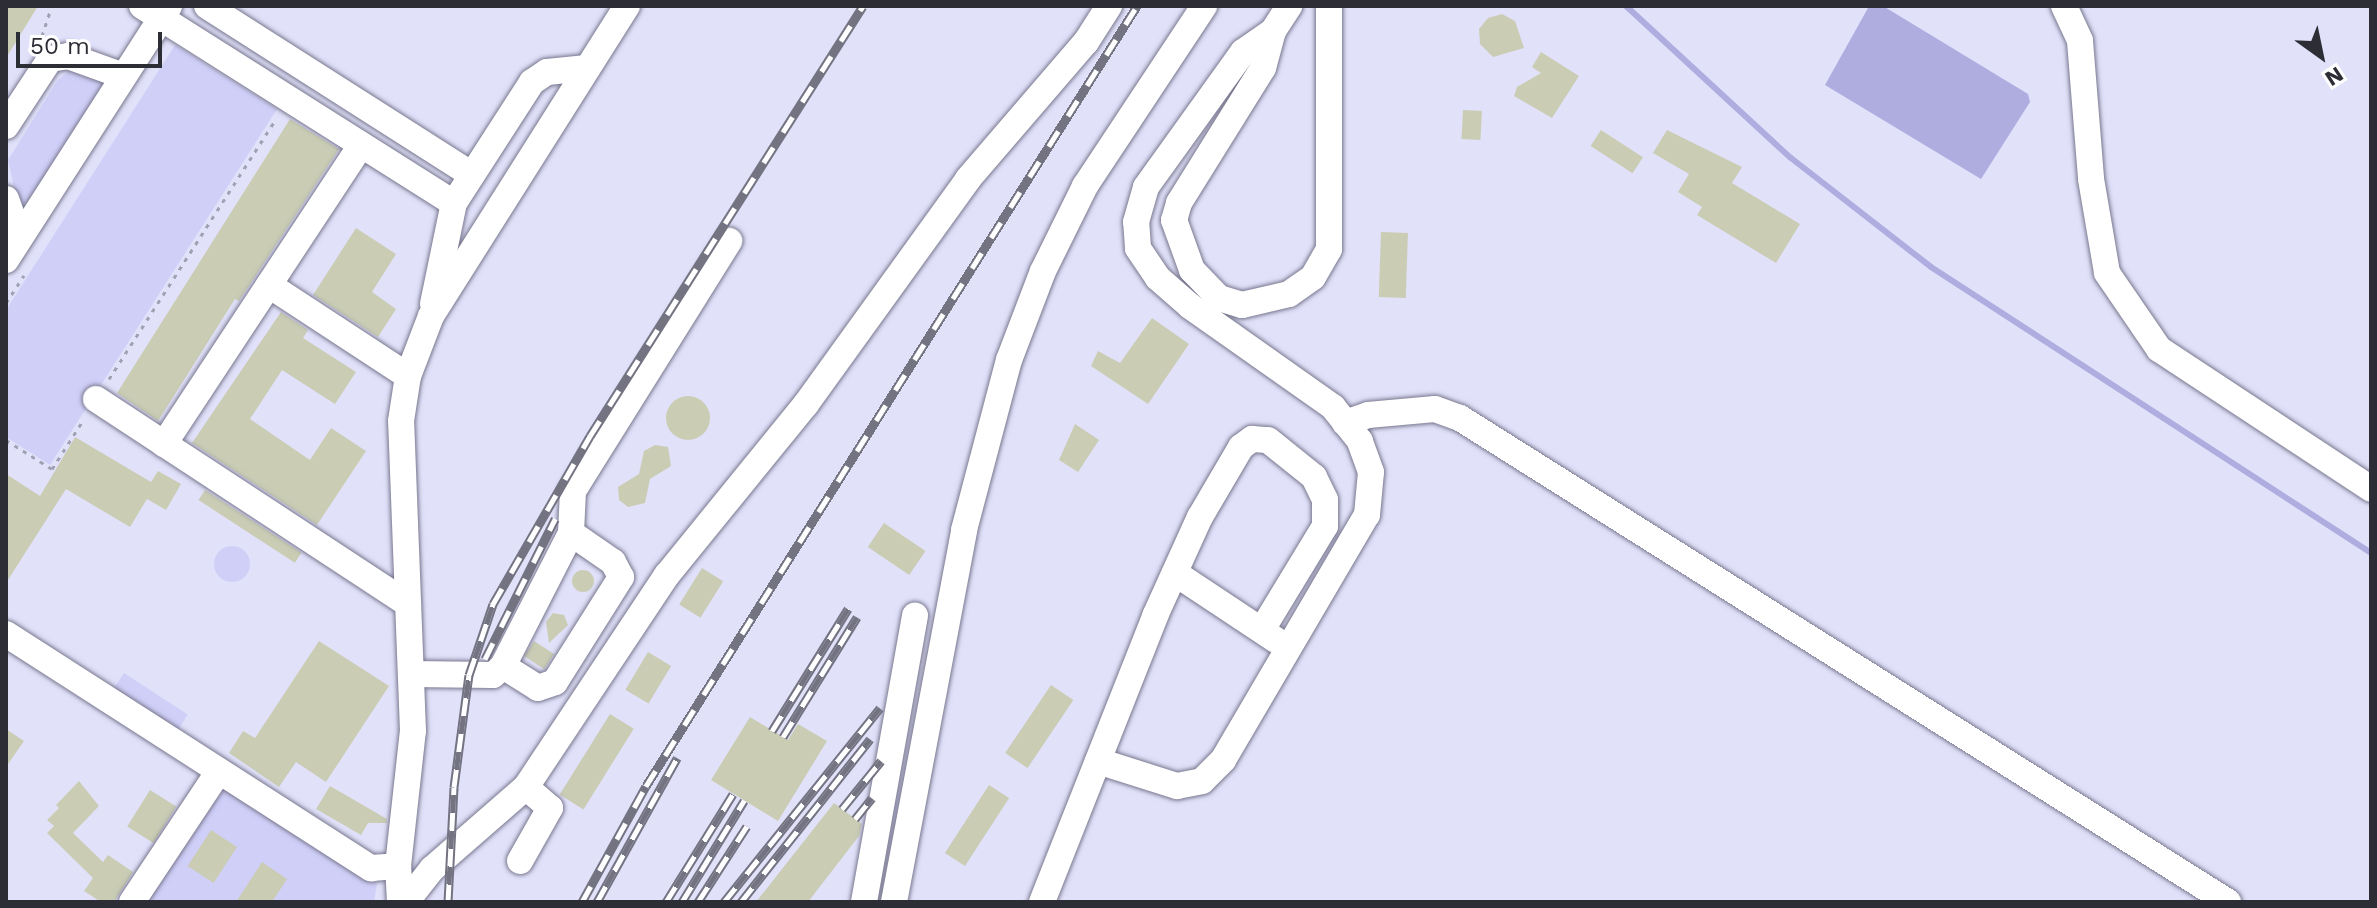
<!DOCTYPE html>
<html>
<head>
<meta charset="utf-8">
<style>
	body { margin:0 }
	#map { position:relative; width:2377px; height:908px; overflow:hidden; background:#e1e1fa; font-family:"Work Sans",sans-serif }
	div>[style] { position:absolute }
	.green>* { inset:0; background:#d0cff8; transform-origin:0 0 }
	.round { border-radius:50% }
	.water>* { inset:0; background:#aface0 }
	.stream>* { height:6px; margin:-3px; padding:0 3px; transform-origin:3px; border-radius:3px; background:#aface0 }
	.building>* { inset:0; background:#cacdb4; transform-origin:0 0 }
	.path>* { height:3px; margin-top:-1.5px; transform-origin:0; background:repeating-linear-gradient(90deg,#a1a1b4 0 4px,transparent 0 10px) }
	.roads { filter:drop-shadow(0 0 2px #78778e) drop-shadow(0 0 2px #78778e) }
	.minor>* { height:26px; margin:-13px; padding:0 13px; transform-origin:13px; border-radius:13px; background:#fff }
	.rail>* { height:9px; margin-top:-4.5px; transform-origin:0; background:repeating-linear-gradient(90deg,#fff 0 18px,#737382 0 36px); box-sizing:border-box; border-block:2px solid #737382 }
	span { translate:-50% -50%; white-space:nowrap; text-align:center; line-height:1.15; -webkit-text-stroke:6px #fff; paint-order:stroke }
	.frame { position:absolute; inset:0; border:8px solid #2d2d36; pointer-events:none }
	.north { position:absolute; left:2281px; top:16px; width:80px; height:80px; -webkit-text-stroke:6px #fff; paint-order:stroke; rotate:147deg; font-size:22px; font-weight:700; line-height:32px; text-align:center; color:#2d2d36 }
	.north::after { content:''; display:block; margin:auto; width:28px; height:36px; background:#2d2d36; clip-path:polygon(50% 0,100% 100%,50% 72%,0 100%) }
	.scale { position:absolute; left:16px; top:32px; width:146px; height:36px; box-sizing:border-box; border:4px solid #2d2d36; border-top:0; padding-left:10px; font-size:24px; line-height:28px; white-space:nowrap; color:#2d2d36; -webkit-text-stroke:6px #fff; paint-order:stroke }
</style>
</head>
<body>
<div id="map">
	<div class="green">
		<div style="clip-path:polygon(175px 45px,277px 109px,50px 465px,6px 437px,6px 310px)"></div>
		<div style="clip-path:polygon(72px 69px,107px 83px,30px 202px,18px 205px,8px 160px,58px 80px)"></div>
		<div class="round" style="left:214px;top:546px;width:36px;height:36px"></div>
		<div style="left:124px;top:673px;width:76px;height:20px;rotate:33deg"></div>
		<div style="clip-path:polygon(220px 781px,377px 884px,374px 902px,141px 902px)"></div>
	</div>
	<div class="water">
		<div style="clip-path:polygon(1883px 6px,2028px 94px,2030px 102px,1981px 179px,1825px 85px,1868px 8px)"></div>
	</div>
	<div class="stream">
		<div style="left:1626px;top:6px;width:224px;rotate:42.7deg"></div>
		<div style="left:1791px;top:158px;width:177px;rotate:37.9deg"></div>
		<div style="left:1931px;top:267px;width:525px;rotate:33.02deg"></div>
	</div>
	<div class="building">
		<div style="clip-path:polygon(6px 6px,38px 6px,6px 58px)"></div>
		<div style="clip-path:polygon(1502px 14px,1515px 21px,1524px 48px,1493px 57px,1480px 44px,1479px 29px,1488px 18px)"></div>
		<div style="clip-path:polygon(1541px 52px,1579px 76px,1552px 118px,1514px 96px,1517px 87px,1541px 73px,1532px 67px)"></div>
		<div style="left:1463px;top:110px;width:19px;height:29px;rotate:3deg"></div>
		<div style="clip-path:polygon(290px 119px,339px 149px,239px 301px,235px 299px,158px 421px,117px 393px)"></div>
		<div style="left:1601px;top:130px;width:50px;height:19px;rotate:33deg"></div>
		<div style="clip-path:polygon(1667px 130px,1742px 167px,1732px 183px,1800px 224px,1776px 263px,1697px 215px,1702px 207px,1678px 192px,1689px 174px,1653px 153px)"></div>
		<div style="clip-path:polygon(356px 228px,396px 254px,372px 292px,396px 309px,378px 337px,313px 295px)"></div>
		<div style="left:1381px;top:232px;width:27px;height:65px;rotate:2deg"></div>
		<div style="clip-path:polygon(281px 312px,308px 330px,303px 338px,356px 372px,335px 404px,282px 370px,250px 419px,310px 460px,331px 428px,366px 451px,317px 525px,192px 443px)"></div>
		<div style="clip-path:polygon(1152px 318px,1189px 344px,1148px 404px,1091px 366px,1098px 351px,1120px 363px)"></div>
		<div class="round" style="left:666px;top:396px;width:44px;height:44px"></div>
		<div style="clip-path:polygon(1075px 424px,1099px 440px,1078px 472px,1059px 460px)"></div>
		<div style="clip-path:polygon(75px 437px,151px 482px,158px 471px,181px 484px,166px 510px,147px 499px,130px 527px,66px 489px,6px 583px,6px 474px,40px 496px)"></div>
		<div style="clip-path:polygon(655px 445px,668px 447px,671px 466px,650px 479px,645px 503px,628px 507px,619px 500px,618px 487px,639px 474px,644px 451px)"></div>
		<div style="left:205px;top:490px;width:115px;height:12px;rotate:33deg"></div>
		<div style="left:884px;top:523px;width:50px;height:29px;rotate:34deg"></div>
		<div style="left:702px;top:568px;width:25px;height:43px;rotate:32deg"></div>
		<div class="round" style="left:572px;top:570px;width:22px;height:22px"></div>
		<div style="clip-path:polygon(553px 613px,564px 615px,568px 625px,549px 643px,546px 622px)"></div>
		<div style="clip-path:polygon(319px 641px,389px 686px,326px 782px,296px 762px,279px 787px,229px 753px,243px 731px,255px 738px)"></div>
		<div style="left:534px;top:641px;width:24px;height:18px;rotate:33deg"></div>
		<div style="left:648px;top:652px;width:27px;height:44px;rotate:31deg"></div>
		<div style="left:1051px;top:685px;width:27px;height:82px;rotate:34deg"></div>
		<div style="left:610px;top:714px;width:28px;height:95px;rotate:32deg"></div>
		<div style="clip-path:polygon(750px 717px,788px 740px,798px 724px,827px 741px,778px 821px,711px 780px)"></div>
		<div style="clip-path:polygon(6px 729px,24px 741px,6px 767px)"></div>
		<div style="clip-path:polygon(79px 781px,99px 806px,73px 833px,103px 862px,108px 855px,133px 872px,114px 902px,101px 902px,84px 891px,93px 878px,47px 833px,54px 826px,47px 820px,59px 808px,56px 805px)"></div>
		<div style="left:989px;top:785px;width:24px;height:81px;rotate:33deg"></div>
		<div style="clip-path:polygon(330px 786px,387px 819px,387px 823px,368px 823px,361px 835px,316px 809px)"></div>
		<div style="left:150px;top:790px;width:31px;height:43px;rotate:32deg"></div>
		<div style="clip-path:polygon(834px 803px,862px 824px,859px 836px,808px 902px,756px 902px)"></div>
		<div style="left:211px;top:830px;width:31px;height:43px;rotate:33deg"></div>
		<div style="clip-path:polygon(262px 862px,287px 879px,272px 902px,236px 902px)"></div>
	</div>
	<div class="path">
		<div style="left:42px;top:36px;width:32px;rotate:-72deg"></div>
		<div style="left:6px;top:303px;width:33px;rotate:-57deg"></div>
		<div style="left:109px;top:379px;width:309px;rotate:-57.3deg"></div>
		<div style="left:6px;top:440px;width:54px;rotate:32.2deg"></div>
		<div style="left:52px;top:469px;width:59px;rotate:-57.4deg"></div>
	</div>
	<div class="roads">
		<div class="minor">
			<div style="left:142px;top:6px;width:369px;rotate:32.3deg"></div>
			<div style="left:207px;top:6px;width:314px;rotate:32.5deg"></div>
			<div style="left:2064px;top:6px;width:38px;rotate:65deg"></div>
			<div style="left:2080px;top:41px;width:138px;rotate:85.4deg"></div>
			<div style="left:2091px;top:179px;width:95px;rotate:80.3deg"></div>
			<div style="left:2107px;top:273px;width:92px;rotate:55.6deg"></div>
			<div style="left:2159px;top:349px;width:254px;rotate:33.4deg"></div>
			<div style="left:1273px;top:31px;width:38px;rotate:105deg"></div>
			<div style="left:1263px;top:68px;width:159px;rotate:121.9deg"></div>
			<div style="left:1179px;top:203px;width:18px;rotate:106deg"></div>
			<div style="left:1174px;top:220px;width:53px;rotate:70.2deg"></div>
			<div style="left:1192px;top:270px;width:39px;rotate:46deg"></div>
			<div style="left:1219px;top:298px;width:24px;rotate:17deg"></div>
			<div style="left:1242px;top:305px;width:48px;rotate:-13.2deg"></div>
			<div style="left:1289px;top:294px;width:29px;rotate:-35deg"></div>
			<div style="left:1313px;top:277px;width:32px;rotate:-60deg"></div>
			<div style="left:1329px;top:249px;width:243px;rotate:-90deg"></div>
			<div style="left:6px;top:126px;width:80px;rotate:-56.7deg"></div>
			<div style="left:50px;top:59px;width:18px;rotate:-9deg"></div>
			<div style="left:68px;top:56px;width:59px;rotate:19.7deg"></div>
			<div style="left:6px;top:199px;width:41px;rotate:70.3deg"></div>
			<div style="left:6px;top:260px;width:302px;rotate:-57.3deg"></div>
			<div style="left:269px;top:285px;width:166px;rotate:33.2deg"></div>
			<div style="left:433px;top:304px;width:103px;rotate:-78.3deg"></div>
			<div style="left:454px;top:203px;width:144px;rotate:-57.2deg"></div>
			<div style="left:532px;top:82px;width:18px;rotate:-34deg"></div>
			<div style="left:547px;top:72px;width:40px;rotate:-5.7deg"></div>
			<div style="left:96px;top:399px;width:373px;rotate:33.3deg"></div>
			<div style="left:1345px;top:423px;width:24px;rotate:-19deg"></div>
			<div style="left:1368px;top:415px;width:67px;rotate:-5.1deg"></div>
			<div style="left:1435px;top:409px;width:27px;rotate:20deg"></div>
			<div style="left:1460px;top:418px;width:908px;rotate:32.22deg"></div>
			<div style="left:164px;top:444px;width:358px;rotate:-56.6deg"></div>
			<div style="left:1175px;top:573px;width:121px;rotate:33.6deg"></div>
			<div style="left:6px;top:634px;width:434px;rotate:32.7deg"></div>
			<div style="left:371px;top:868px;width:27px;rotate:-4deg"></div>
			<div style="left:503px;top:666px;width:41px;rotate:32.2deg"></div>
			<div style="left:538px;top:688px;width:18px;rotate:-19deg"></div>
			<div style="left:555px;top:682px;width:124px;rotate:-57.8deg"></div>
			<div style="left:621px;top:577px;width:17px;rotate:-118deg"></div>
			<div style="left:613px;top:562px;width:51px;rotate:-145.4deg"></div>
			<div style="left:411px;top:674px;width:82px;rotate:0.7deg"></div>
			<div style="left:493px;top:675px;width:13px;rotate:-42deg"></div>
			<div style="left:503px;top:666px;width:149px;rotate:-62.9deg"></div>
			<div style="left:571px;top:533px;width:42px;rotate:-87.3deg"></div>
			<div style="left:573px;top:491px;width:295px;rotate:-58deg"></div>
			<div style="left:1098px;top:761px;width:83px;rotate:17.6deg"></div>
			<div style="left:1177px;top:786px;width:25px;rotate:-11deg"></div>
			<div style="left:1202px;top:781px;width:30px;rotate:-45deg"></div>
			<div style="left:1223px;top:760px;width:284px;rotate:-59.6deg"></div>
			<div style="left:1367px;top:515px;width:43px;rotate:-84.7deg"></div>
			<div style="left:1371px;top:472px;width:33px;rotate:-110deg"></div>
			<div style="left:1360px;top:441px;width:43px;rotate:-128.5deg"></div>
			<div style="left:1333px;top:407px;width:175px;rotate:-144.8deg"></div>
			<div style="left:1190px;top:306px;width:43px;rotate:-138.8deg"></div>
			<div style="left:1158px;top:278px;width:36px;rotate:-124deg"></div>
			<div style="left:1138px;top:248px;width:26px;rotate:-94deg"></div>
			<div style="left:1136px;top:222px;width:36px;rotate:-74deg"></div>
			<div style="left:1146px;top:187px;width:166px;rotate:-54.3deg"></div>
			<div style="left:1243px;top:52px;width:37px;rotate:-35deg"></div>
			<div style="left:1273px;top:31px;width:30px;rotate:-57deg"></div>
			<div style="left:520px;top:861px;width:61px;rotate:-60.5deg"></div>
			<div style="left:550px;top:808px;width:32px;rotate:-139deg"></div>
			<div style="left:132px;top:902px;width:157px;rotate:-56.4deg"></div>
			<div style="left:400px;top:902px;width:36px;rotate:-93deg"></div>
			<div style="left:398px;top:866px;width:136px;rotate:-83.7deg"></div>
			<div style="left:413px;top:731px;width:310px;rotate:-92.2deg"></div>
			<div style="left:401px;top:421px;width:46px;rotate:-81.2deg"></div>
			<div style="left:408px;top:376px;width:64px;rotate:-69deg"></div>
			<div style="left:431px;top:316px;width:367px;rotate:-57.7deg"></div>
			<div style="left:406px;top:902px;width:42px;rotate:-51.8deg"></div>
			<div style="left:432px;top:869px;width:125px;rotate:-41.1deg"></div>
			<div style="left:526px;top:787px;width:255px;rotate:-56.4deg"></div>
			<div style="left:667px;top:575px;width:220px;rotate:-50.9deg"></div>
			<div style="left:806px;top:404px;width:277px;rotate:-54.2deg"></div>
			<div style="left:968px;top:179px;width:181px;rotate:-49.3deg"></div>
			<div style="left:1086px;top:42px;width:43px;rotate:-57.4deg"></div>
			<div style="left:864px;top:902px;width:291px;rotate:-79.9deg"></div>
			<div style="left:894px;top:902px;width:379px;rotate:-79.3deg"></div>
			<div style="left:964px;top:530px;width:176px;rotate:-75.2deg"></div>
			<div style="left:1009px;top:360px;width:95px;rotate:-69.1deg"></div>
			<div style="left:1043px;top:271px;width:95px;rotate:-63.7deg"></div>
			<div style="left:1085px;top:186px;width:216px;rotate:-56.5deg"></div>
			<div style="left:1042px;top:902px;width:308px;rotate:-68.4deg"></div>
			<div style="left:1155px;top:616px;width:109px;rotate:-65.6deg"></div>
			<div style="left:1200px;top:517px;width:81px;rotate:-59.6deg"></div>
			<div style="left:1241px;top:447px;width:14px;rotate:-36deg"></div>
			<div style="left:1252px;top:439px;width:16px;rotate:4deg"></div>
			<div style="left:1268px;top:440px;width:59px;rotate:38.8deg"></div>
			<div style="left:1314px;top:477px;width:25px;rotate:64deg"></div>
			<div style="left:1325px;top:500px;width:26px;rotate:90deg"></div>
			<div style="left:1325px;top:526px;width:119px;rotate:121.3deg"></div>
		</div>
	</div>
	<div class="rail">
		<div style="left:485px;top:659px;width:157px;rotate:-63.4deg"></div>
		<div style="left:772px;top:731px;width:144px;rotate:-58.1deg"></div>
		<div style="left:783px;top:737px;width:141px;rotate:-58.3deg"></div>
		<div style="left:842px;top:809px;width:62px;rotate:-50.9deg"></div>
		<div style="left:855px;top:819px;width:27px;rotate:-51deg"></div>
		<div style="left:448px;top:902px;width:115px;rotate:-87deg"></div>
		<div style="left:454px;top:787px;width:113px;rotate:-82.4deg"></div>
		<div style="left:469px;top:675px;width:75px;rotate:-71.3deg"></div>
		<div style="left:493px;top:604px;width:194px;rotate:-60deg"></div>
		<div style="left:590px;top:436px;width:509px;rotate:-57.59deg"></div>
		<div style="left:582px;top:902px;width:132px;rotate:-61.1deg"></div>
		<div style="left:646px;top:786px;width:922px;rotate:-57.81deg"></div>
		<div style="left:597px;top:902px;width:165px;rotate:-60.9deg"></div>
		<div style="left:666px;top:902px;width:127px;rotate:-58.2deg"></div>
		<div style="left:682px;top:902px;width:119px;rotate:-58.5deg"></div>
		<div style="left:698px;top:902px;width:90px;rotate:-57.2deg"></div>
		<div style="left:724px;top:902px;width:249px;rotate:-51.2deg"></div>
		<div style="left:741px;top:902px;width:208px;rotate:-51.6deg"></div>
	</div>
	<div class="frame"></div>
	<div class="north">N</div>
	<div class="scale">50 m</div>
</div>
</body>
</html>
